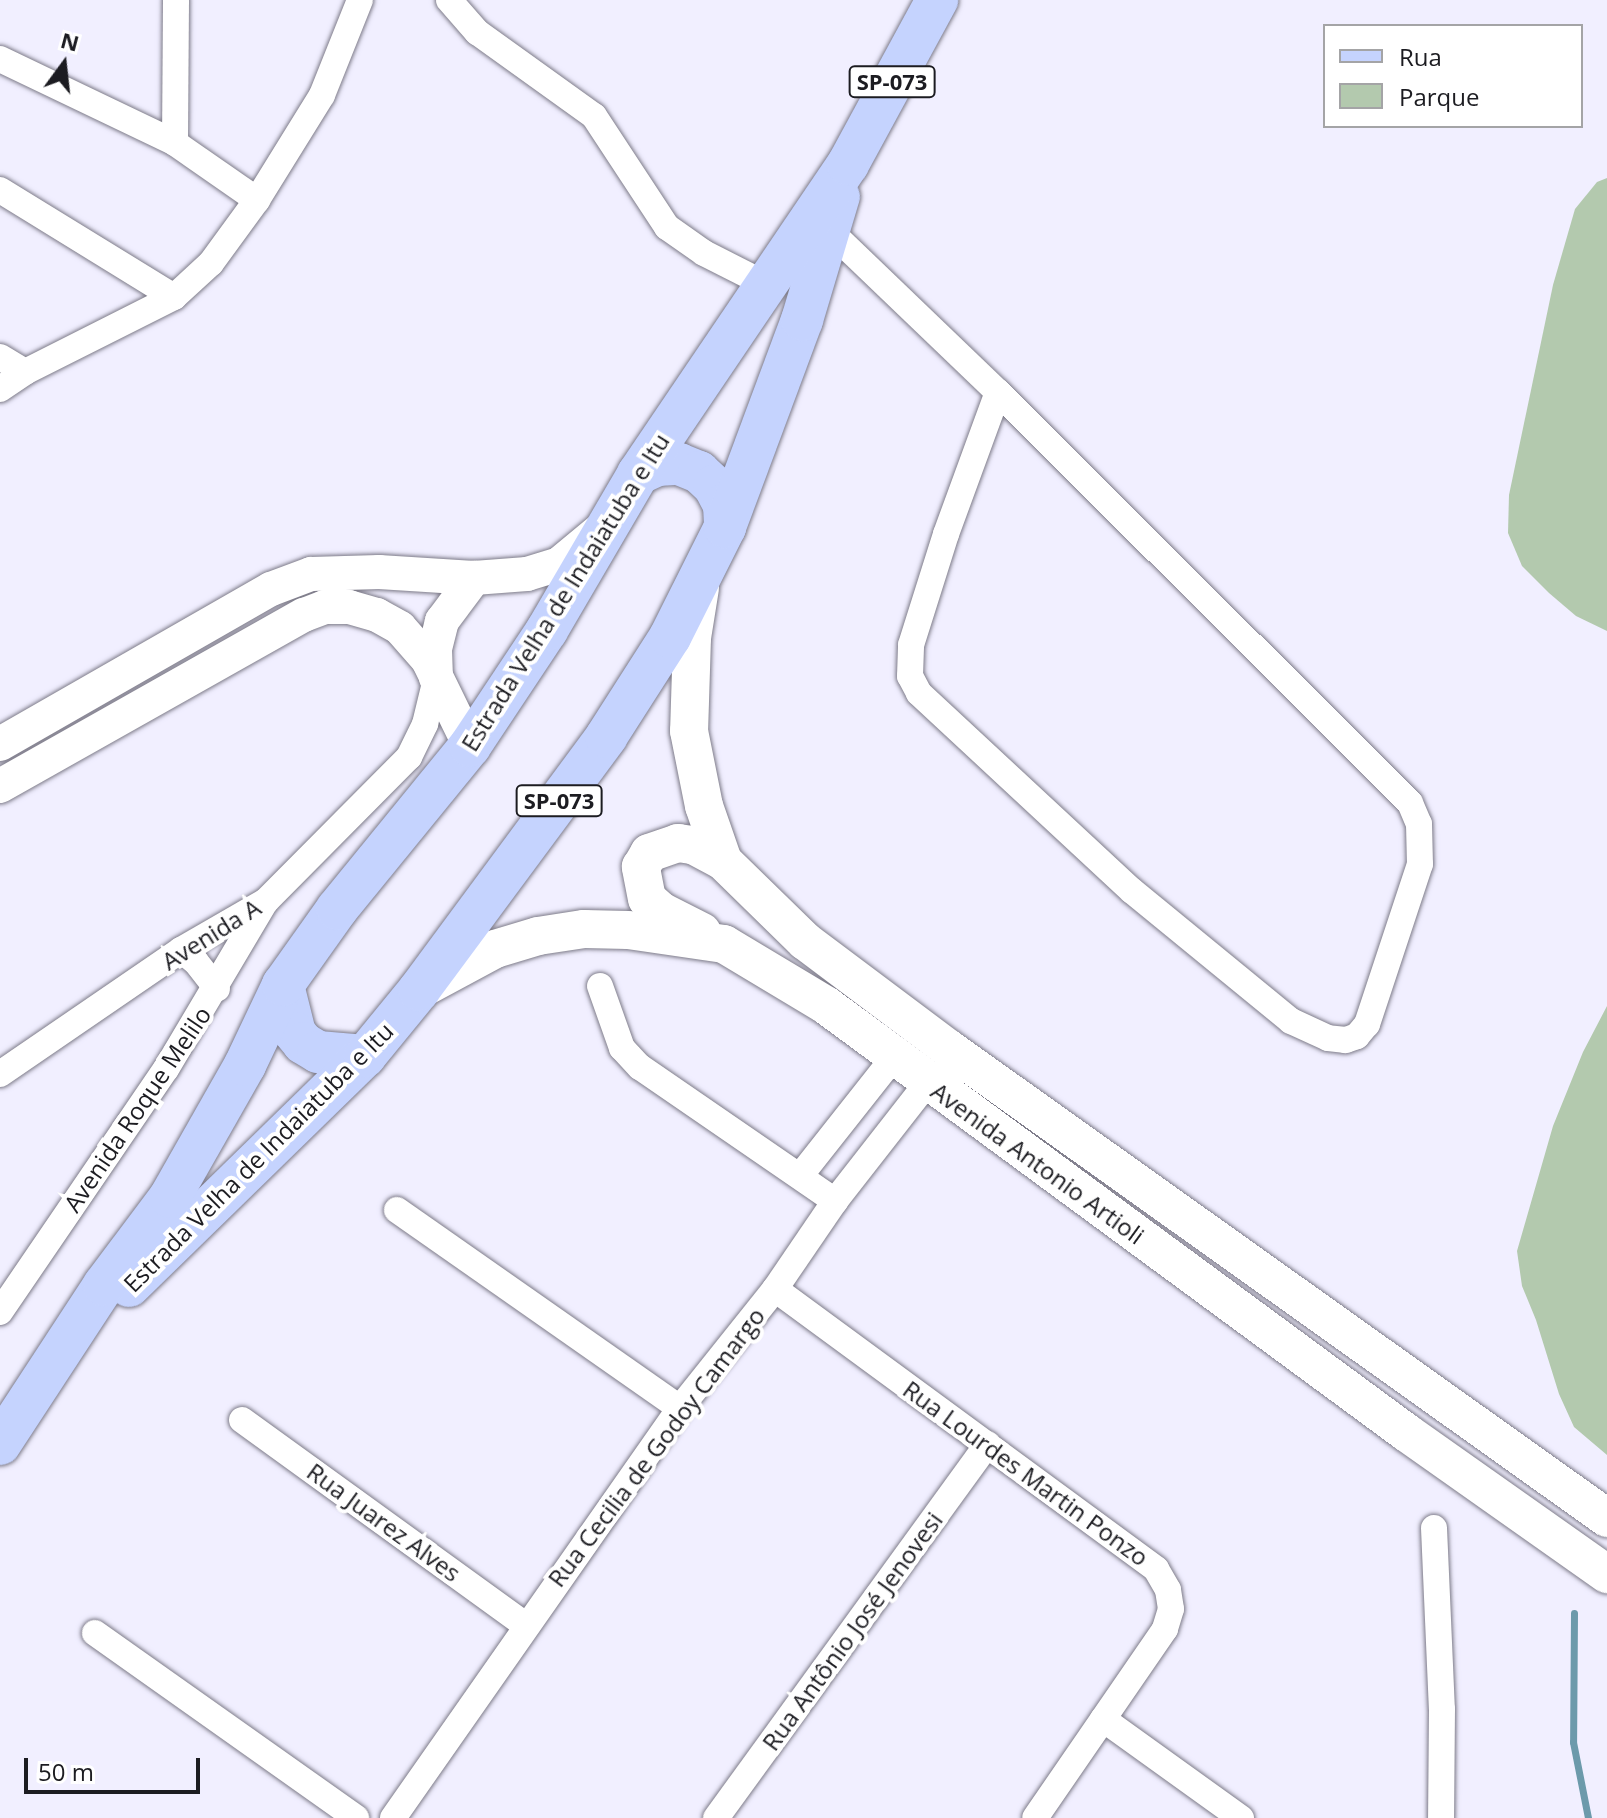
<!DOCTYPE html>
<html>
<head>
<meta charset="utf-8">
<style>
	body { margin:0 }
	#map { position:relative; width:1607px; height:1818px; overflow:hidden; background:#f1efff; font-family:"Open Sans",sans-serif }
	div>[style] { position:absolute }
	.green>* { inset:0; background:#b3c9ae }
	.stream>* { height:7px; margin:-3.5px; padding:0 3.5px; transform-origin:3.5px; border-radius:3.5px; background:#6c9aab }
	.roads { filter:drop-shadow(0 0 2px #7d7b89) drop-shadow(0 0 2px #7d7b89) }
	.minor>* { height:26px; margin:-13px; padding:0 13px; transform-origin:13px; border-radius:13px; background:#fff }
	.tertiary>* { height:34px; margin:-17px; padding:0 17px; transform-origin:17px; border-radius:17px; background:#fff }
	.secondary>* { height:38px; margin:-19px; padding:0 19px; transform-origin:19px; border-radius:19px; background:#fff }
	.primary>* { height:42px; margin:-21px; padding:0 21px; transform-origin:21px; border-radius:21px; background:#c5d3fe }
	span { translate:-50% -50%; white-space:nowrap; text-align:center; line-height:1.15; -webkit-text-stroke:8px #fff; paint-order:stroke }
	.shield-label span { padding:2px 6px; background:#fff; border:2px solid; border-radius:6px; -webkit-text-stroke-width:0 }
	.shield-label { font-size:22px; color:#1c1c21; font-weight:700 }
	.street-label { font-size:24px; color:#1c1c21 }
	.legend { position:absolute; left:1323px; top:24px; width:260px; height:104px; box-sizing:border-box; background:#fff; border:2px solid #a4a4a6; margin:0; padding:10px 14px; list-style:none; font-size:24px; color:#1c1c21 }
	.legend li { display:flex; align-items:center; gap:16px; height:40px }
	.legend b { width:40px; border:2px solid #a4a4a6 }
	.north { position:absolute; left:24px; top:24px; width:80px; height:80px; -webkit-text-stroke:6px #fff; paint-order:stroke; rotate:15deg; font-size:22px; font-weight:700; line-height:32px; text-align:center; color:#1c1c21 }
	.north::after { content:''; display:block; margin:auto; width:28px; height:36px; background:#1c1c21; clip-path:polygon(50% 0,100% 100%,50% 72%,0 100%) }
	.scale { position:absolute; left:24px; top:1758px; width:176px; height:36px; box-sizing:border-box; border:4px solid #1c1c21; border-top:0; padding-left:10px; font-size:24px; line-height:28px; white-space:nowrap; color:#1c1c21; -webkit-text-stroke:6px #fff; paint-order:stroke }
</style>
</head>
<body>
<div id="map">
	<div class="green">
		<div style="clip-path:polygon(1607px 178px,1607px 631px,1576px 616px,1549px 593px,1522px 566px,1508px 533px,1509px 495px,1553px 285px,1575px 209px,1597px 182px)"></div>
		<div style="clip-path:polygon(1607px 1006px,1607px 1455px,1574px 1427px,1559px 1394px,1536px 1320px,1522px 1286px,1517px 1251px,1553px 1126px,1583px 1052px)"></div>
	</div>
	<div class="stream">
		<div style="left:1574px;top:1613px;width:129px;rotate:90.4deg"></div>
		<div style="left:1573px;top:1742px;width:77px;rotate:78.8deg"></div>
	</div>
	<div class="roads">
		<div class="minor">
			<div style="left:176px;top:0;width:143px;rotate:90.4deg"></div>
			<div style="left:175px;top:143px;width:100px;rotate:34.8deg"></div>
			<div style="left:449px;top:0;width:43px;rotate:48.8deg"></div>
			<div style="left:477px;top:32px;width:144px;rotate:35.7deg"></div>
			<div style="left:594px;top:116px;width:133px;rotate:56.7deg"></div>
			<div style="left:667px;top:227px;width:45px;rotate:35.1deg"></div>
			<div style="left:704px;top:253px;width:71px;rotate:26.9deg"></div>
			<div style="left:0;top:59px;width:194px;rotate:25.6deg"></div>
			<div style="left:0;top:190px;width:204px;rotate:31.6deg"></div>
			<div style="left:830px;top:231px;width:233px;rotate:43.8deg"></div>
			<div style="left:998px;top:392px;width:582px;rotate:44.93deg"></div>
			<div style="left:1410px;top:803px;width:23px;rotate:67deg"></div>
			<div style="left:1419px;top:824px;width:40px;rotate:88.6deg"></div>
			<div style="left:1420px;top:864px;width:169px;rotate:108.3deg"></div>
			<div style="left:1367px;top:1024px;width:16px;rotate:130deg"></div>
			<div style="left:1357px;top:1036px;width:12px;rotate:160deg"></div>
			<div style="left:1346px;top:1040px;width:18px;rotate:-174deg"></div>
			<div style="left:1328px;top:1038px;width:41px;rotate:-155.3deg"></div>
			<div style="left:1291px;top:1021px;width:205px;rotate:-140.7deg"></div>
			<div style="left:1132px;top:891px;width:291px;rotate:-137.1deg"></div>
			<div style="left:919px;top:693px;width:19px;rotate:-118deg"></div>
			<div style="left:910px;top:676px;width:31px;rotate:-88deg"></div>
			<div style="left:911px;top:645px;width:116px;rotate:-72.5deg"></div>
			<div style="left:946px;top:534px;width:151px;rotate:-69.9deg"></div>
			<div style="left:0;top:357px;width:29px;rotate:31deg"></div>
			<div style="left:0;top:389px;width:30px;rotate:-34deg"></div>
			<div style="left:25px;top:372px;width:167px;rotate:-26.7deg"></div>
			<div style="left:174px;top:297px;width:50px;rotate:-42.6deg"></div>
			<div style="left:211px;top:263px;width:78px;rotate:-53.9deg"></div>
			<div style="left:257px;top:200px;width:123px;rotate:-58.2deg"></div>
			<div style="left:322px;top:95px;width:102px;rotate:-68.2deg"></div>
			<div style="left:181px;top:950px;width:19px;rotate:39deg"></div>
			<div style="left:196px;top:962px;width:34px;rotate:52deg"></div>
			<div style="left:600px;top:986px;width:66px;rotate:70.5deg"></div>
			<div style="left:622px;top:1048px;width:26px;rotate:47deg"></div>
			<div style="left:640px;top:1067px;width:237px;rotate:34.5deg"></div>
			<div style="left:0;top:1074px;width:219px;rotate:-34.4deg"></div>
			<div style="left:181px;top:950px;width:98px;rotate:-30deg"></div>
			<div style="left:266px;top:901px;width:203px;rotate:-45.2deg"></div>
			<div style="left:409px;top:757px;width:37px;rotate:-64deg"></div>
			<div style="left:425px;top:724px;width:46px;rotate:-76.3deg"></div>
			<div style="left:800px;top:1176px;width:152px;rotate:-51.7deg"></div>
			<div style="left:397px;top:1210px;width:345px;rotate:35deg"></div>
			<div style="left:775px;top:1289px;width:473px;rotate:36.3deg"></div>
			<div style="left:1156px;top:1569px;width:24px;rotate:60deg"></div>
			<div style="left:1168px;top:1590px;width:19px;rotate:81deg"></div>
			<div style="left:1171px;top:1609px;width:21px;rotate:107deg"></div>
			<div style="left:1165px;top:1629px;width:229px;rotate:124.5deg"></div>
			<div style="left:0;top:1312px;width:294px;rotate:-55.7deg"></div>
			<div style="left:166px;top:1069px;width:194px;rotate:-59.3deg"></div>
			<div style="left:242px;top:1420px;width:349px;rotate:35.9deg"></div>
			<div style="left:1434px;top:1528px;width:181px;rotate:87.5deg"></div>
			<div style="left:1442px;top:1709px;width:109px;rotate:90.5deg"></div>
			<div style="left:95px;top:1633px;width:320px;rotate:35.3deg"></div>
			<div style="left:1103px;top:1719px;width:170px;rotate:35.7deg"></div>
			<div style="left:393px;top:1818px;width:500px;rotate:-55.01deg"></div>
			<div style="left:680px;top:1408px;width:152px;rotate:-51.4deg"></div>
			<div style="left:775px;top:1289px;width:107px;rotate:-55.7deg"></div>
			<div style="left:835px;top:1201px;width:151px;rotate:-52deg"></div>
			<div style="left:716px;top:1818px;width:462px;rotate:-54deg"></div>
		</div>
		<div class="tertiary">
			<div style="left:436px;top:678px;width:29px;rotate:-92deg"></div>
			<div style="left:435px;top:649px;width:29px;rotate:-76deg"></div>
			<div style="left:442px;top:621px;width:54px;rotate:-53.3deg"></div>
			<div style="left:0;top:744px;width:312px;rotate:-29.8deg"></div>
			<div style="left:271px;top:589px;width:43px;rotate:-20.6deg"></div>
			<div style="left:311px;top:574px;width:68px;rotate:-1.7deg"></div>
			<div style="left:379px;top:572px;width:95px;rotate:3.6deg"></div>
			<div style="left:474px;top:578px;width:53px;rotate:-4.3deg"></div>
			<div style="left:527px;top:574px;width:34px;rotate:-17deg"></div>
			<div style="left:559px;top:564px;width:52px;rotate:-39.5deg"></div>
			<div style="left:0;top:786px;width:349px;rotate:-29.4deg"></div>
			<div style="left:304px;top:615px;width:22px;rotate:-21deg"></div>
			<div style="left:325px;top:607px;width:24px"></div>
			<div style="left:349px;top:607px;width:29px;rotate:16deg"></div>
			<div style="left:377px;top:615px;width:26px;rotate:29deg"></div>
			<div style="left:400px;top:628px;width:43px;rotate:48.8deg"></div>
			<div style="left:428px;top:660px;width:96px;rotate:64deg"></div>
		</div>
		<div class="secondary">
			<div style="left:700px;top:588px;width:51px;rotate:99.1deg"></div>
			<div style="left:692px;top:638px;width:93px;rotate:91.8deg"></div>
			<div style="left:689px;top:731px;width:76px;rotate:78.7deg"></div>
			<div style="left:704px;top:806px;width:58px;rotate:70.9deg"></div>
			<div style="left:723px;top:861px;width:115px;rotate:44.3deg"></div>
			<div style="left:805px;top:941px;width:180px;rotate:36.9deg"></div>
			<div style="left:949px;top:1049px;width:808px;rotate:35.48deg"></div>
			<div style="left:702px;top:932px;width:46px;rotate:-152.9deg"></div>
			<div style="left:661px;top:911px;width:18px;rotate:-139deg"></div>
			<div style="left:647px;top:899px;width:33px;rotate:-101deg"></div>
			<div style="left:641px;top:867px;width:16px;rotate:-60deg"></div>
			<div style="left:649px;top:853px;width:31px;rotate:-19deg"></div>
			<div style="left:678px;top:843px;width:15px;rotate:8deg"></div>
			<div style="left:693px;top:845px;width:34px;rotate:28deg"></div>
			<div style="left:419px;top:990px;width:86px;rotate:-28.3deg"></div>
			<div style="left:495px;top:949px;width:45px;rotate:-16.8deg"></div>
			<div style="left:538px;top:936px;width:47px;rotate:-8.7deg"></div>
			<div style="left:584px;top:929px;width:44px;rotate:1.3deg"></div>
			<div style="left:628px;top:930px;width:97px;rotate:8.3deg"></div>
			<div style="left:724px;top:944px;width:120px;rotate:31deg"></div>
			<div style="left:827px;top:1006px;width:720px;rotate:36.36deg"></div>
			<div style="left:1407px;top:1433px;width:245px;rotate:35.2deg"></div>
		</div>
		<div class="primary">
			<div style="left:638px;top:474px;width:21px;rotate:-25deg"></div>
			<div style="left:657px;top:465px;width:22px;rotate:-3deg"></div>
			<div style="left:679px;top:464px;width:22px;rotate:22deg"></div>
			<div style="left:699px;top:472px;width:21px;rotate:43deg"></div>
			<div style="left:714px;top:486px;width:21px;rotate:62deg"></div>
			<div style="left:724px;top:505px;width:22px;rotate:87deg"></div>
			<div style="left:283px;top:985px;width:49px;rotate:76deg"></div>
			<div style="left:295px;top:1033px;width:13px;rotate:51deg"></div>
			<div style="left:303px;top:1043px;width:17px;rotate:31deg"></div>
			<div style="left:318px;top:1052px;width:47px;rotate:4.9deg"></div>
			<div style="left:129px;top:1286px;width:330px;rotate:-44.3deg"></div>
			<div style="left:365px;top:1056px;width:85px;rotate:-50.7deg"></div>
			<div style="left:419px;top:990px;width:315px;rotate:-53.5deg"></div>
			<div style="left:606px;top:737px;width:119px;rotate:-57.4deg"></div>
			<div style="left:670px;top:637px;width:123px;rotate:-63.4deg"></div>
			<div style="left:725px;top:527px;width:221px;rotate:-69.6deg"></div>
			<div style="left:802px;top:320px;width:129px;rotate:-73.4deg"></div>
			<div style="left:0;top:1444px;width:190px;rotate:-56.8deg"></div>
			<div style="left:104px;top:1285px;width:110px;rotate:-53.1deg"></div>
			<div style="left:170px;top:1197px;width:152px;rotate:-60.4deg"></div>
			<div style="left:245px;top:1065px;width:89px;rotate:-64.6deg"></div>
			<div style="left:283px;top:985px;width:93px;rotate:-54.6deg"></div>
			<div style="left:337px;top:909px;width:210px;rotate:-50.8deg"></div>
			<div style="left:470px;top:746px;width:139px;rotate:-56.4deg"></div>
			<div style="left:547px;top:630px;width:181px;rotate:-59.7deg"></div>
			<div style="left:638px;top:474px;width:374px;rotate:-55.9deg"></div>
			<div style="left:848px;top:164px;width:187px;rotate:-61.5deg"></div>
		</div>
	</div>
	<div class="shield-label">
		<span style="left:892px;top:82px">SP-073</span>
		<span style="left:559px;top:801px">SP-073</span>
	</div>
	<div class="street-label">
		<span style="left:565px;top:592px;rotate:-58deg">Estrada Velha de Indaiatuba e Itu</span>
		<span style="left:211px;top:934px;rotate:-32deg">Avenida A</span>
		<span style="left:137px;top:1109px;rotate:-56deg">Avenida Roque Melilo</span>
		<span style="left:258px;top:1157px;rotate:-45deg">Estrada Velha de Indaiatuba e Itu</span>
		<span style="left:1038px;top:1163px;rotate:36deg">Avenida Antonio Artioli</span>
		<span style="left:656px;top:1447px;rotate:-53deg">Rua Cecilia de Godoy Camargo</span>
		<span style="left:1026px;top:1473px;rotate:36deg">Rua Lourdes Martin Ponzo</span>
		<span style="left:384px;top:1522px;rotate:36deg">Rua Juarez Alves</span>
		<span style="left:852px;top:1631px;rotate:-54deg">Rua Antônio José Jenovesi</span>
	</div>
	<ul class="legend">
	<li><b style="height:10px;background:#c5d3fe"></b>Rua</li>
	<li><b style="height:22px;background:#b3c9ae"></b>Parque</li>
	</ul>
	<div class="north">N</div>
	<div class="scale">50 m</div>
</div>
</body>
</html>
